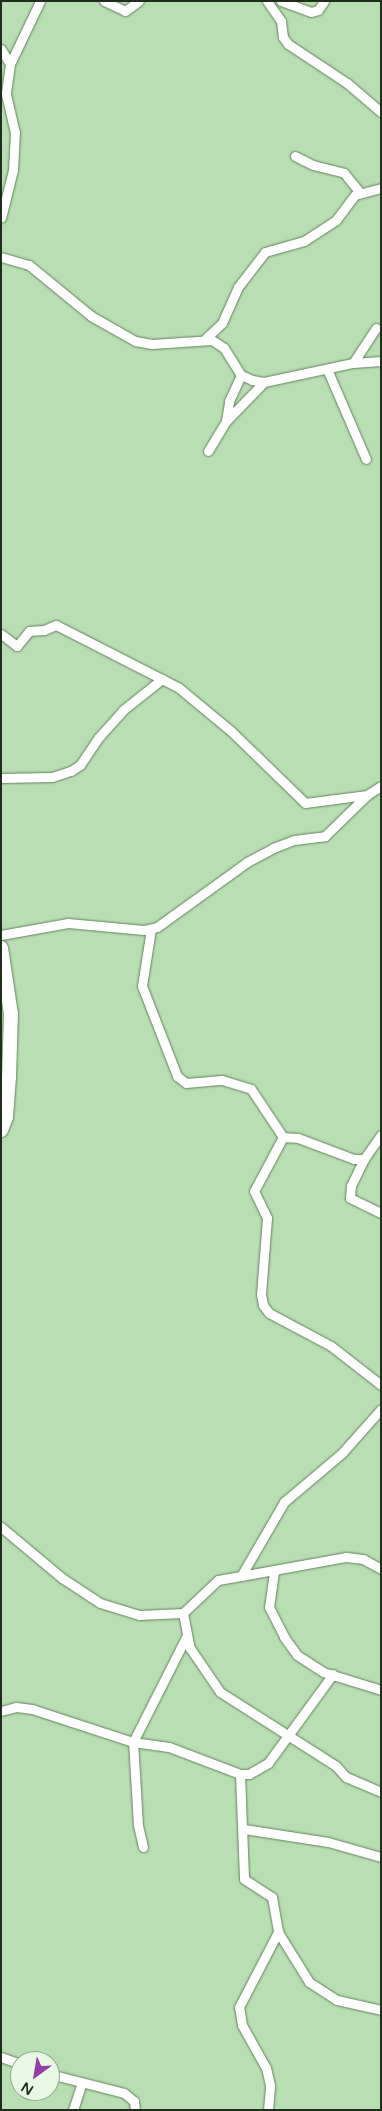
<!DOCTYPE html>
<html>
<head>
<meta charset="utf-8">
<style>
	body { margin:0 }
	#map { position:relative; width:382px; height:2111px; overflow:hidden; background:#badeb4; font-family:"Varela Round",sans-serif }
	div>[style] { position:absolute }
	.roads { filter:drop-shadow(0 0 1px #61825b) drop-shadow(0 0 1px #61825b) }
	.minor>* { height:9px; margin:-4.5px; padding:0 4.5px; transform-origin:4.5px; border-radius:4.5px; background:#fff }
	.secondary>* { height:14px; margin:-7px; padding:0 7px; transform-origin:7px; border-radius:7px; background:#fff }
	span { translate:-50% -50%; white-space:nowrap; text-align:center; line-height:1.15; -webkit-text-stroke:5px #e7f9e3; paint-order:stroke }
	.frame { position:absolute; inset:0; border:2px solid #1f2d1d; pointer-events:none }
	.north { position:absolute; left:10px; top:2051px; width:50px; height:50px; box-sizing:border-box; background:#e7f9e3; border:1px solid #97a794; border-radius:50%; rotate:212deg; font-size:14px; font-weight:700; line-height:20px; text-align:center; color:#1f2d1d }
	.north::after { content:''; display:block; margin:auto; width:18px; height:22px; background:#963ca7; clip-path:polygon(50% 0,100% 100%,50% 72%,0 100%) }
</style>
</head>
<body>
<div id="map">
	<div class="roads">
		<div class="minor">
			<div style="left:104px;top:1px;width:23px;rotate:25deg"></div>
			<div style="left:125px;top:11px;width:17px;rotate:-36deg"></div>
			<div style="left:267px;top:1px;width:24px;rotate:55deg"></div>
			<div style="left:281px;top:21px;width:16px;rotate:83deg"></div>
			<div style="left:283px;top:37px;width:9px;rotate:54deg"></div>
			<div style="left:288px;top:44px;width:71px;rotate:33.5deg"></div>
			<div style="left:347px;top:83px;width:45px;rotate:40.5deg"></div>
			<div style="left:281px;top:1px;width:32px;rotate:20deg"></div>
			<div style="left:311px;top:12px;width:7px;rotate:-16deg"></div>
			<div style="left:318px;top:10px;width:11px;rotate:-56deg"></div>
			<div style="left:1px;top:49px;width:17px;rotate:59deg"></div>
			<div style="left:10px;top:64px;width:30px;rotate:98deg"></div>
			<div style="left:6px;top:94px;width:39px;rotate:77deg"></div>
			<div style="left:15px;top:132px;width:38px;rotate:93deg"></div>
			<div style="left:13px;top:170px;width:49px;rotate:104deg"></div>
			<div style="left:10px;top:64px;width:70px;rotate:-64.5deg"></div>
			<div style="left:295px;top:156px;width:20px;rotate:27deg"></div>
			<div style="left:313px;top:165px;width:32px;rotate:14deg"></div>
			<div style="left:344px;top:173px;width:26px;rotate:51deg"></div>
			<div style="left:1px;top:257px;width:29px;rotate:16deg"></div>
			<div style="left:29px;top:265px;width:80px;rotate:39.4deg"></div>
			<div style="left:91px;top:316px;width:51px;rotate:29.6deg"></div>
			<div style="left:135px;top:341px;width:17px;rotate:10deg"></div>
			<div style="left:152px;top:344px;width:60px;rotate:-3.8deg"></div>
			<div style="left:212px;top:340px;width:14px;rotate:34deg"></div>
			<div style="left:224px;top:348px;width:32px;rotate:58deg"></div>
			<div style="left:241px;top:375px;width:12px;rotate:24deg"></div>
			<div style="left:252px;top:380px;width:12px;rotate:9deg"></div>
			<div style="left:264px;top:382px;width:91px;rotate:-12.1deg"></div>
			<div style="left:353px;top:363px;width:28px;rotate:-4deg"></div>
			<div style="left:206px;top:338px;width:22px;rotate:-43deg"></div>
			<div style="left:222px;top:323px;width:39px;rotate:-66deg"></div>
			<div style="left:238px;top:287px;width:44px;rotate:-52.4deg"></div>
			<div style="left:265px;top:252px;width:41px;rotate:-15.8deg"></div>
			<div style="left:304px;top:241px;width:38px;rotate:-33deg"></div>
			<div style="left:336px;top:220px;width:31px;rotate:-53deg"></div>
			<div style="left:355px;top:195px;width:27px;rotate:-15deg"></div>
			<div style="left:353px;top:363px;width:42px;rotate:-56.7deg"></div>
			<div style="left:327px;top:369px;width:98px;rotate:66.6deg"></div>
			<div style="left:226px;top:421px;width:54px;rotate:-45.7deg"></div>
			<div style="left:208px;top:451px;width:35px;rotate:-59deg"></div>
			<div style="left:226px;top:421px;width:20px;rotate:-81deg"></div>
			<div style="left:229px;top:401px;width:29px;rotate:-65deg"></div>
			<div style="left:1px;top:634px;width:20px;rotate:37deg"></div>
			<div style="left:17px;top:646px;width:19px;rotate:-51deg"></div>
			<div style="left:29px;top:631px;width:15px;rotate:-4deg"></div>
			<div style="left:44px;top:630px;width:13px;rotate:-23deg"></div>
			<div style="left:56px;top:625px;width:138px;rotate:27.1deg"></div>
			<div style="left:179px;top:688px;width:67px;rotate:39.6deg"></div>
			<div style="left:231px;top:731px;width:103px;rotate:44.2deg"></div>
			<div style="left:305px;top:803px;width:63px;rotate:-7.4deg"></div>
			<div style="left:1px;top:778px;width:51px;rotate:-1.1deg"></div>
			<div style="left:52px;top:777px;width:20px;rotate:-18deg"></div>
			<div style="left:71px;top:771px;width:11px;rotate:-34deg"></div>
			<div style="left:80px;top:765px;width:34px;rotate:-56deg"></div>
			<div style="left:99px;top:737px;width:36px;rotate:-48deg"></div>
			<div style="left:123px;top:710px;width:50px;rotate:-38.5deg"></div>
			<div style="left:151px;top:929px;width:58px;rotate:99deg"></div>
			<div style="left:142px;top:986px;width:97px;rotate:68.7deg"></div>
			<div style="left:177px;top:1076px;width:11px;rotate:38deg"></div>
			<div style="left:186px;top:1083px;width:36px;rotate:-5deg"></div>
			<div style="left:222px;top:1080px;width:30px;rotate:17deg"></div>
			<div style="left:251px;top:1089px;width:58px;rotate:56.3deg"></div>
			<div style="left:283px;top:1137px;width:61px;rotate:118.2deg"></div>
			<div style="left:254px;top:1191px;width:30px;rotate:64deg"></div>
			<div style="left:267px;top:1218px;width:76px;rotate:94.5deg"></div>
			<div style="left:261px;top:1294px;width:11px;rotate:80deg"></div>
			<div style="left:263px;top:1305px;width:10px;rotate:53deg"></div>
			<div style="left:269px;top:1313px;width:70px;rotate:28deg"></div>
			<div style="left:331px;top:1346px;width:63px;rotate:38deg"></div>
			<div style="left:1px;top:935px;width:68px;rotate:-10.2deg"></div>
			<div style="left:68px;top:923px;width:76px;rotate:5.3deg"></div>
			<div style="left:144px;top:930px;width:13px;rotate:-13deg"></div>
			<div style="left:157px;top:927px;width:111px;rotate:-35.8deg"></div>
			<div style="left:247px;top:862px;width:30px;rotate:-28deg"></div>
			<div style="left:273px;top:848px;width:22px;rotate:-21deg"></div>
			<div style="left:294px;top:840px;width:31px;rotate:-7deg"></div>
			<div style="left:325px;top:836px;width:59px;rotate:-44.3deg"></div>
			<div style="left:367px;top:795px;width:17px;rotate:-33deg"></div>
			<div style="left:283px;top:1137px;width:15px;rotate:4deg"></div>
			<div style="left:298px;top:1138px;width:60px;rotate:20.6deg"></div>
			<div style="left:354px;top:1159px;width:10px"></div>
			<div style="left:364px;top:1159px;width:29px;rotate:-55deg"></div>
			<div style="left:364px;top:1159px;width:30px;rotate:116deg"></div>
			<div style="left:351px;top:1186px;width:12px;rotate:95deg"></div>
			<div style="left:350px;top:1198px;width:34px;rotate:26deg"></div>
			<div style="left:1px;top:1527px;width:80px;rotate:39.9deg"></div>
			<div style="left:62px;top:1578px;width:45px;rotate:33.3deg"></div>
			<div style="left:100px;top:1603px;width:41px;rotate:17.1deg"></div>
			<div style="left:139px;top:1615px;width:44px;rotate:-2.6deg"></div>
			<div style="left:183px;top:1613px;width:48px;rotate:-43.3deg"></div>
			<div style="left:218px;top:1580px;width:23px;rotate:-10deg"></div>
			<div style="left:241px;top:1576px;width:86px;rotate:-59.8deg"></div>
			<div style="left:284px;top:1502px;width:76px;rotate:-40.2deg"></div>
			<div style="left:342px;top:1453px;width:59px;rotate:-48.4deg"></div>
			<div style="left:274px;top:1572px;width:35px;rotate:98deg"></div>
			<div style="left:269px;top:1607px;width:34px;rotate:63deg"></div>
			<div style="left:284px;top:1637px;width:22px;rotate:54deg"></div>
			<div style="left:297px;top:1655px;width:31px;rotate:33deg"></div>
			<div style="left:323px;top:1672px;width:61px;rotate:17.2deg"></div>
			<div style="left:241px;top:1576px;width:107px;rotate:-10.3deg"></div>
			<div style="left:346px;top:1557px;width:17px;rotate:7deg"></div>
			<div style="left:363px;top:1559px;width:21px;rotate:29deg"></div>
			<div style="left:183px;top:1613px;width:36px;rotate:79deg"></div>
			<div style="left:190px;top:1648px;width:53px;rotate:55.7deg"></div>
			<div style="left:220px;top:1692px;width:138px;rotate:32.5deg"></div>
			<div style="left:336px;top:1766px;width:15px;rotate:48deg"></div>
			<div style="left:346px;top:1777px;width:38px;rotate:23deg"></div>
			<div style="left:1px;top:1711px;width:16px;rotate:-15deg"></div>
			<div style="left:16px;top:1707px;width:16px;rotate:7deg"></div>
			<div style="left:32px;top:1709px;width:106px;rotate:18.1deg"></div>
			<div style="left:133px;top:1742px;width:36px;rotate:8deg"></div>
			<div style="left:169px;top:1747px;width:76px;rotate:20.8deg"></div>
			<div style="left:240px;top:1774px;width:9px"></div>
			<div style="left:249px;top:1774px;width:22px;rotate:-30deg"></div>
			<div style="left:268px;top:1763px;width:110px;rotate:-53.9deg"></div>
			<div style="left:240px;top:1774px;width:105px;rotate:87.8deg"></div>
			<div style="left:244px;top:1879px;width:33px;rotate:33deg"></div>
			<div style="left:272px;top:1897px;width:36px;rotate:80deg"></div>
			<div style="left:278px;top:1932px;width:59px;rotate:58.2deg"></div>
			<div style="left:309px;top:1982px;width:33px;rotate:33deg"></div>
			<div style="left:337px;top:2000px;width:45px;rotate:12.8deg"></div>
			<div style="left:244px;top:1829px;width:85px;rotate:8.8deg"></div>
			<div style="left:328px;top:1842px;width:55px;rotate:15.8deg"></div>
			<div style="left:143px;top:1847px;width:23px;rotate:-103deg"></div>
			<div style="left:138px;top:1825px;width:83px;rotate:-93.4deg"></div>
			<div style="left:133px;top:1742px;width:118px;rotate:-63.2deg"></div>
			<div style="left:1px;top:2057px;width:20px;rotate:20deg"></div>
			<div style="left:50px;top:2074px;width:76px;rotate:14.4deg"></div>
			<div style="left:124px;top:2093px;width:13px;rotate:39deg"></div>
			<div style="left:134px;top:2101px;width:9px;rotate:84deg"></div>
			<div style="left:73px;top:2110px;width:29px;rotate:-72deg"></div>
			<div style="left:268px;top:2110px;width:25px;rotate:-85deg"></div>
			<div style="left:270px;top:2085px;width:17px;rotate:-103deg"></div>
			<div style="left:266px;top:2068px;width:49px;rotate:-119.2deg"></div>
			<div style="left:242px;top:2025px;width:18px;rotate:-99deg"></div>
			<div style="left:239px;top:2007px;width:85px;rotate:-62.5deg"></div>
		</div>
		<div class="secondary">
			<div style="left:1px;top:948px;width:67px;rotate:81.4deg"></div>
			<div style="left:11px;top:1014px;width:63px;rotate:91.8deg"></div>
			<div style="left:9px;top:1077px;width:40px;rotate:94.3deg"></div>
			<div style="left:6px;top:1117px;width:14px;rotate:111deg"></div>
		</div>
	</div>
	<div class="frame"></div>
	<div class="north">N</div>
</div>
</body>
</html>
